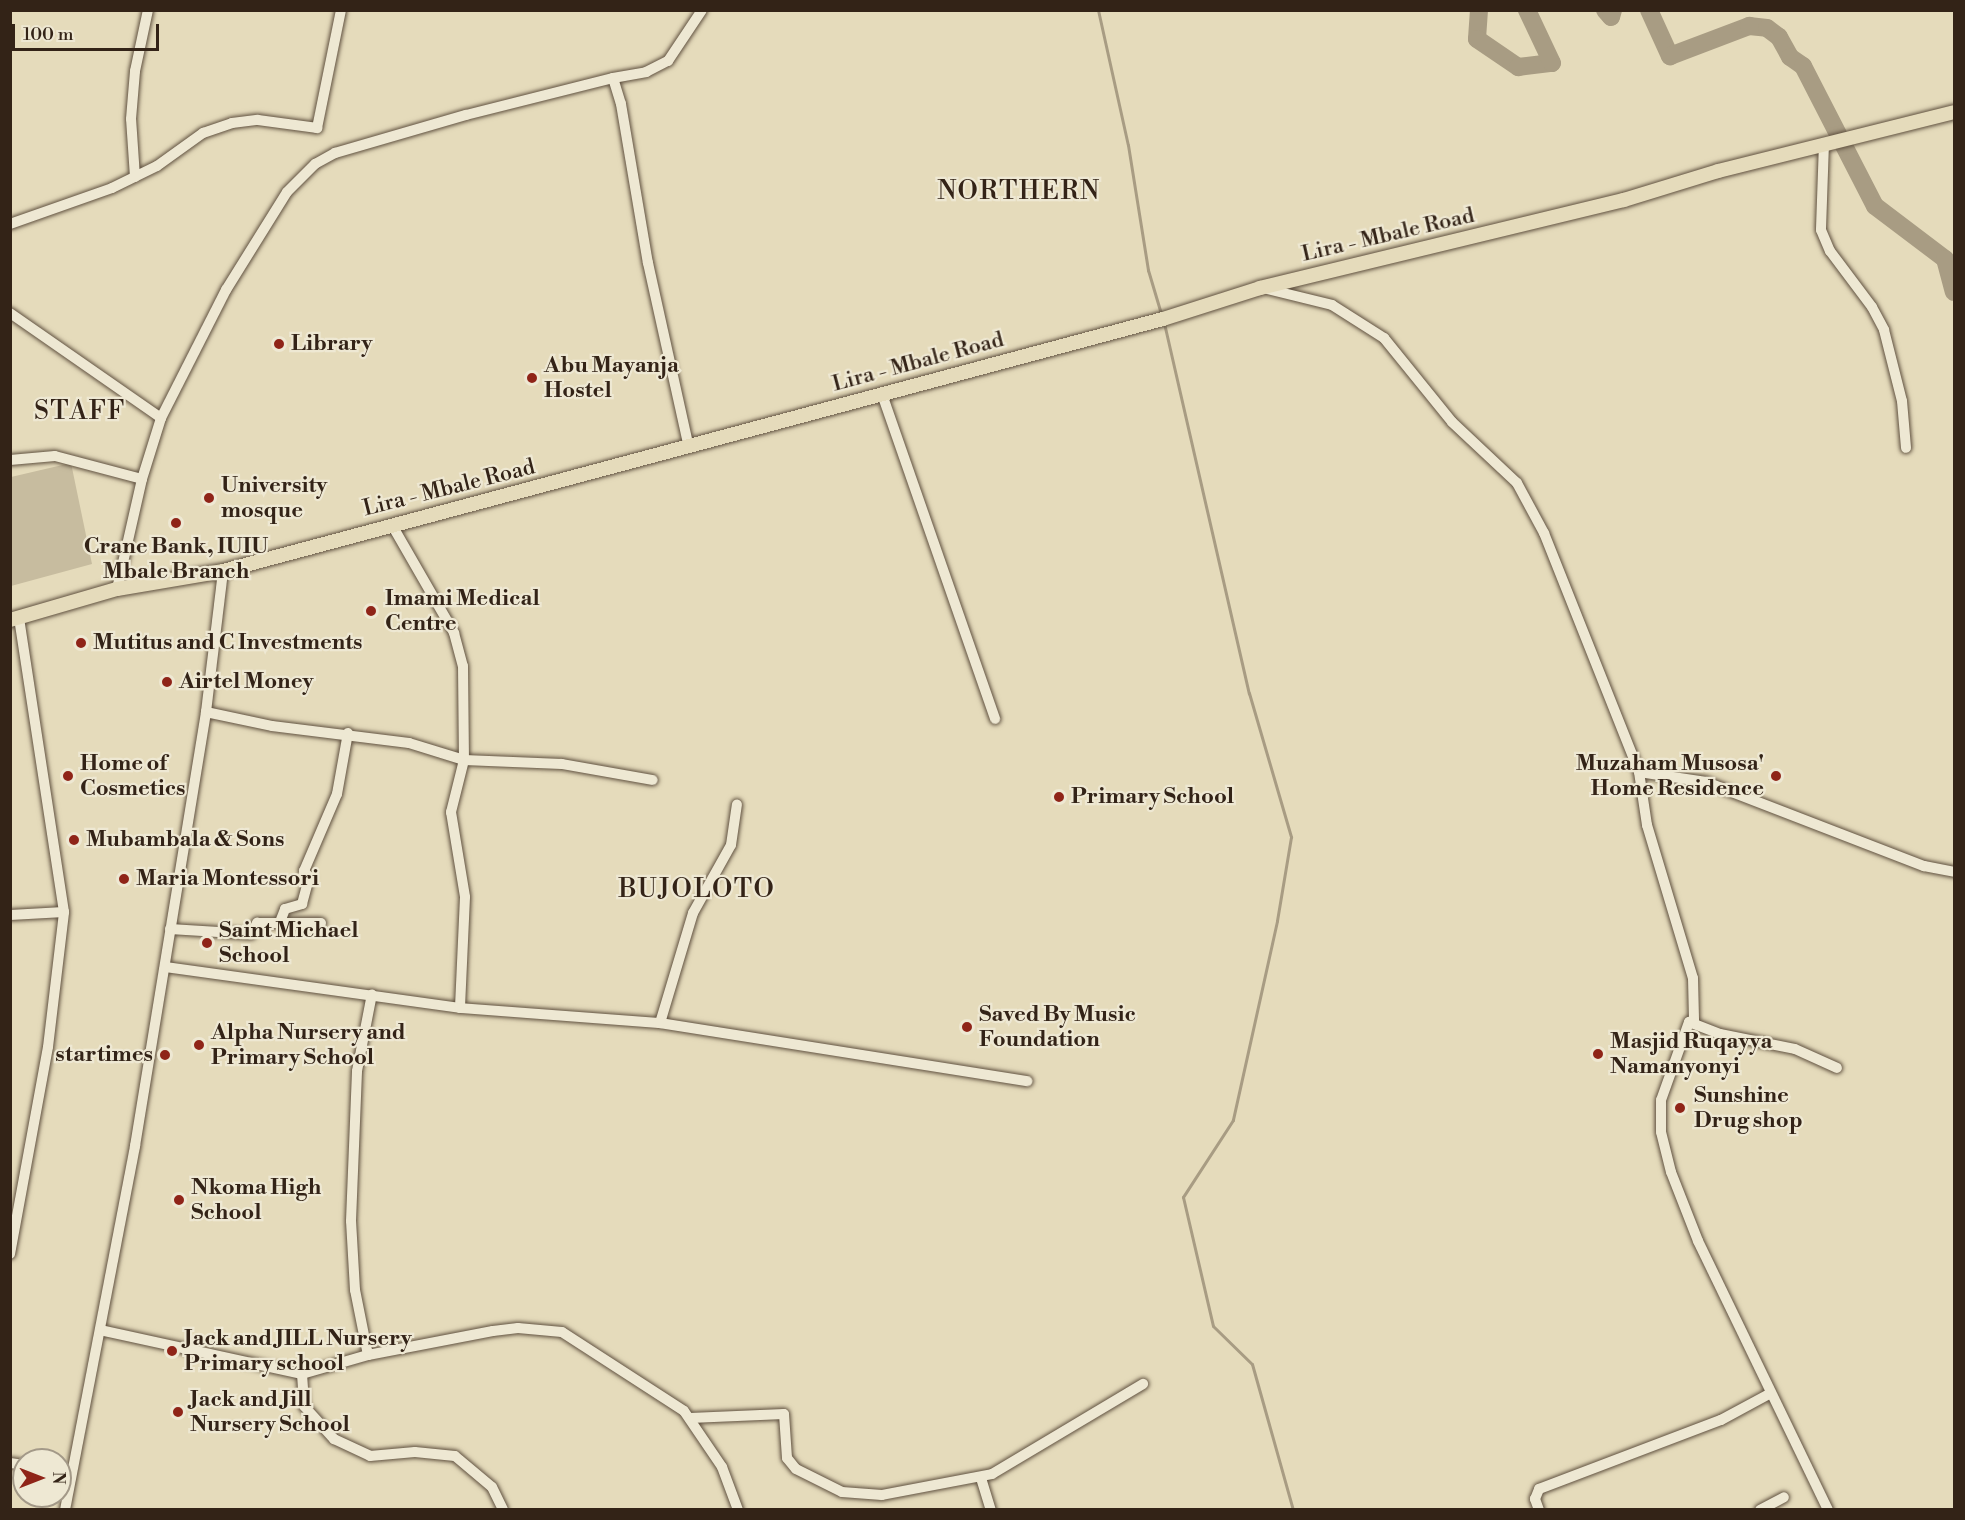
<!DOCTYPE html>
<html>
<head>
<meta charset="utf-8">
<style>
	body { margin:0 }
	#map { position:relative; width:1965px; height:1520px; overflow:hidden; background:#e5dbbb; font-family:"Libre Bodoni",serif }
	div>[style] { position:absolute }
	.green>* { inset:0; background:#c7bc9f }
	.stream>* { height:3px; margin:-1.5px; padding:0 1.5px; transform-origin:1.5px; border-radius:1.5px; background:#a89c83 }
	.river>* { height:18px; margin:-9px; padding:0 9px; transform-origin:9px; border-radius:9px; background:#a89c83 }
	.roads { filter:drop-shadow(0 0 2px #605140) drop-shadow(0 0 2px #605140) }
	.minor>* { height:10px; margin:-5px; padding:0 5px; transform-origin:5px; border-radius:5px; background:#eee8d3 }
	.major>* { height:14px; margin:-7px; padding:0 7px; transform-origin:7px; border-radius:7px; background:#e5dbbb }
	.dots>* { width:16px; height:16px; translate:-50% -50%; box-sizing:border-box; border:3px solid #eee8d3; border-radius:50% }
	span { translate:-50% -50%; white-space:nowrap; text-align:center; line-height:1.15; -webkit-text-stroke:4.5px #eee8d3; paint-order:stroke }
	.street-label { font-size:22px; color:#332317 }
	.poi-label { font-size:22px; color:#332317; font-weight:700 }
	.left { translate:0 -50%; text-align:left }
	.right { translate:-100% -50%; text-align:right }
	.quarter-label { font-size:26px; color:#332317; letter-spacing:1.5px }
	.frame { position:absolute; inset:0; border:12px solid #332317; pointer-events:none }
	.north { position:absolute; left:12px; top:1448px; width:60px; height:60px; box-sizing:border-box; background:#eee8d3; border:2px solid #a39988; border-radius:50%; rotate:90deg; font-size:16px; font-weight:700; line-height:24px; text-align:center; color:#332317 }
	.north::after { content:''; display:block; margin:auto; width:21px; height:27px; background:#8f2418; clip-path:polygon(50% 0,100% 100%,50% 72%,0 100%) }
	.scale { position:absolute; left:12px; top:24px; width:147px; height:27px; box-sizing:border-box; border:3px solid #332317; border-top:0; padding-left:8px; font-size:18px; line-height:21px; white-space:nowrap; color:#332317; -webkit-text-stroke:4px #eee8d3; paint-order:stroke }
</style>
</head>
<body>
<div id="map">
	<div class="green">
		<div style="clip-path:polygon(71px 463px,92px 564px,11px 586px,11px 477px)"></div>
	</div>
	<div class="stream">
		<div style="left:1098px;top:10px;width:138px;rotate:77.5deg"></div>
		<div style="left:1128px;top:145px;width:127px;rotate:80.9deg"></div>
		<div style="left:1148px;top:270px;width:49px;rotate:73.4deg"></div>
		<div style="left:1164px;top:323px;width:380px;rotate:77.1deg"></div>
		<div style="left:1249px;top:693px;width:150px;rotate:73.7deg"></div>
		<div style="left:1291px;top:837px;width:85px;rotate:99.5deg"></div>
		<div style="left:1277px;top:921px;width:204px;rotate:102.5deg"></div>
		<div style="left:1233px;top:1120px;width:92px;rotate:123deg"></div>
		<div style="left:1183px;top:1197px;width:132px;rotate:76.9deg"></div>
		<div style="left:1213px;top:1326px;width:54px;rotate:44.3deg"></div>
		<div style="left:1252px;top:1364px;width:152px;rotate:74.3deg"></div>
	</div>
	<div class="river">
		<div style="left:1479px;top:10px;width:29px;rotate:94deg"></div>
		<div style="left:1477px;top:39px;width:50px;rotate:34.3deg"></div>
		<div style="left:1518px;top:67px;width:34px;rotate:-7deg"></div>
		<div style="left:1552px;top:63px;width:59px;rotate:-115.3deg"></div>
		<div style="left:1605px;top:10px;width:9px;rotate:49deg"></div>
		<div style="left:1611px;top:17px;width:7px;rotate:-74deg"></div>
		<div style="left:1649px;top:10px;width:51px;rotate:65.5deg"></div>
		<div style="left:1670px;top:56px;width:85px;rotate:-20.8deg"></div>
		<div style="left:1749px;top:26px;width:18px;rotate:6deg"></div>
		<div style="left:1767px;top:28px;width:15px;rotate:37deg"></div>
		<div style="left:1779px;top:37px;width:23px;rotate:61deg"></div>
		<div style="left:1790px;top:57px;width:16px;rotate:35deg"></div>
		<div style="left:1803px;top:66px;width:157px;rotate:62.8deg"></div>
		<div style="left:1875px;top:206px;width:88px;rotate:37.1deg"></div>
		<div style="left:1945px;top:259px;width:34px;rotate:75deg"></div>
	</div>
	<div class="roads">
		<div class="minor">
			<div style="left:613px;top:78px;width:34px;rotate:-10deg"></div>
			<div style="left:646px;top:72px;width:25px;rotate:-27deg"></div>
			<div style="left:668px;top:61px;width:61px;rotate:-56.3deg"></div>
			<div style="left:1824px;top:143px;width:87px;rotate:92deg"></div>
			<div style="left:1821px;top:230px;width:23px;rotate:67deg"></div>
			<div style="left:1830px;top:251px;width:70px;rotate:53.1deg"></div>
			<div style="left:1872px;top:307px;width:26px;rotate:62deg"></div>
			<div style="left:1884px;top:330px;width:73px;rotate:75.8deg"></div>
			<div style="left:1902px;top:401px;width:47px;rotate:85.1deg"></div>
			<div style="left:135px;top:177px;width:58px;rotate:-93.9deg"></div>
			<div style="left:131px;top:119px;width:48px;rotate:-85.2deg"></div>
			<div style="left:135px;top:71px;width:62px;rotate:-78deg"></div>
			<div style="left:10px;top:224px;width:108px;rotate:-19.4deg"></div>
			<div style="left:112px;top:188px;width:50px;rotate:-26.1deg"></div>
			<div style="left:157px;top:166px;width:57px;rotate:-35.7deg"></div>
			<div style="left:203px;top:133px;width:31px;rotate:-19deg"></div>
			<div style="left:232px;top:123px;width:26px;rotate:-7deg"></div>
			<div style="left:258px;top:120px;width:60px;rotate:7.7deg"></div>
			<div style="left:317px;top:128px;width:120px;rotate:-78.5deg"></div>
			<div style="left:1263px;top:288px;width:71px;rotate:13.8deg"></div>
			<div style="left:1332px;top:305px;width:62px;rotate:32.4deg"></div>
			<div style="left:1384px;top:338px;width:108px;rotate:51deg"></div>
			<div style="left:1452px;top:422px;width:89px;rotate:43.2deg"></div>
			<div style="left:1517px;top:483px;width:57px;rotate:61.6deg"></div>
			<div style="left:1544px;top:533px;width:257px;rotate:68.3deg"></div>
			<div style="left:1639px;top:772px;width:54px;rotate:81.4deg"></div>
			<div style="left:1647px;top:825px;width:160px;rotate:73.3deg"></div>
			<div style="left:1693px;top:978px;width:42px;rotate:88.6deg"></div>
			<div style="left:1694px;top:1020px;width:5px;rotate:158deg"></div>
			<div style="left:1689px;top:1022px;width:83px;rotate:109.7deg"></div>
			<div style="left:1661px;top:1100px;width:32px;rotate:90deg"></div>
			<div style="left:1661px;top:1132px;width:41px;rotate:76deg"></div>
			<div style="left:1671px;top:1172px;width:74px;rotate:68.6deg"></div>
			<div style="left:1698px;top:1241px;width:299px;rotate:64.2deg"></div>
			<div style="left:10px;top:313px;width:184px;rotate:34.8deg"></div>
			<div style="left:882px;top:394px;width:344px;rotate:70.8deg"></div>
			<div style="left:10px;top:460px;width:45px;rotate:-5.1deg"></div>
			<div style="left:55px;top:456px;width:90px;rotate:14.8deg"></div>
			<div style="left:392px;top:525px;width:125px;rotate:60.1deg"></div>
			<div style="left:454px;top:633px;width:34px;rotate:75deg"></div>
			<div style="left:463px;top:666px;width:94px;rotate:89.4deg"></div>
			<div style="left:464px;top:760px;width:54px;rotate:104deg"></div>
			<div style="left:451px;top:812px;width:86px;rotate:80.6deg"></div>
			<div style="left:465px;top:897px;width:111px;rotate:92.6deg"></div>
			<div style="left:117px;top:589px;width:113px;rotate:-77.2deg"></div>
			<div style="left:142px;top:479px;width:64px;rotate:-72.7deg"></div>
			<div style="left:161px;top:418px;width:144px;rotate:-63.1deg"></div>
			<div style="left:226px;top:290px;width:115px;rotate:-58.1deg"></div>
			<div style="left:287px;top:192px;width:40px;rotate:-45deg"></div>
			<div style="left:315px;top:164px;width:23px;rotate:-29deg"></div>
			<div style="left:335px;top:153px;width:136px;rotate:-16.2deg"></div>
			<div style="left:466px;top:115px;width:152px;rotate:-14.1deg"></div>
			<div style="left:613px;top:78px;width:27px;rotate:73deg"></div>
			<div style="left:621px;top:104px;width:161px;rotate:80.4deg"></div>
			<div style="left:648px;top:263px;width:184px;rotate:77.5deg"></div>
			<div style="left:206px;top:712px;width:67px;rotate:12deg"></div>
			<div style="left:272px;top:726px;width:138px;rotate:7.1deg"></div>
			<div style="left:409px;top:743px;width:58px;rotate:17.2deg"></div>
			<div style="left:464px;top:760px;width:98px;rotate:2.3deg"></div>
			<div style="left:562px;top:764px;width:92px;rotate:10deg"></div>
			<div style="left:1639px;top:772px;width:68px;rotate:8.5deg"></div>
			<div style="left:1706px;top:782px;width:234px;rotate:21.1deg"></div>
			<div style="left:1924px;top:866px;width:31px;rotate:11deg"></div>
			<div style="left:10px;top:915px;width:54px;rotate:-3.2deg"></div>
			<div style="left:280px;top:922px;width:14px;rotate:-69deg"></div>
			<div style="left:285px;top:909px;width:18px;rotate:-16deg"></div>
			<div style="left:302px;top:904px;width:28px;rotate:-75deg"></div>
			<div style="left:309px;top:877px;width:8px;rotate:-130deg"></div>
			<div style="left:304px;top:871px;width:84px;rotate:-66.8deg"></div>
			<div style="left:337px;top:794px;width:62px;rotate:-79.8deg"></div>
			<div style="left:170px;top:929px;width:81px;rotate:3.5deg"></div>
			<div style="left:251px;top:934px;width:13px;rotate:-61deg"></div>
			<div style="left:257px;top:923px;width:64px"></div>
			<div style="left:165px;top:967px;width:298px;rotate:7.9deg"></div>
			<div style="left:460px;top:1008px;width:201px;rotate:4.3deg"></div>
			<div style="left:660px;top:1023px;width:372px;rotate:9deg"></div>
			<div style="left:1689px;top:1022px;width:33px;rotate:21deg"></div>
			<div style="left:1720px;top:1034px;width:76px;rotate:11.3deg"></div>
			<div style="left:1795px;top:1049px;width:46px;rotate:24.3deg"></div>
			<div style="left:660px;top:1023px;width:115px;rotate:-73.3deg"></div>
			<div style="left:693px;top:913px;width:78px;rotate:-60.8deg"></div>
			<div style="left:731px;top:845px;width:41px;rotate:-81.7deg"></div>
			<div style="left:10px;top:1254px;width:210px;rotate:-79.6deg"></div>
			<div style="left:48px;top:1047px;width:136px;rotate:-83.2deg"></div>
			<div style="left:64px;top:912px;width:297px;rotate:-98.7deg"></div>
			<div style="left:100px;top:1330px;width:207px;rotate:12.3deg"></div>
			<div style="left:302px;top:1374px;width:69px;rotate:-16.1deg"></div>
			<div style="left:368px;top:1355px;width:127px;rotate:-10.9deg"></div>
			<div style="left:493px;top:1331px;width:25px;rotate:-7deg"></div>
			<div style="left:518px;top:1328px;width:44px;rotate:5.2deg"></div>
			<div style="left:562px;top:1332px;width:145px;rotate:32.9deg"></div>
			<div style="left:684px;top:1411px;width:68px;rotate:55.8deg"></div>
			<div style="left:722px;top:1467px;width:46px;rotate:69.6deg"></div>
			<div style="left:368px;top:1355px;width:66px;rotate:-101.3deg"></div>
			<div style="left:355px;top:1290px;width:69px;rotate:-93.3deg"></div>
			<div style="left:351px;top:1221px;width:150px;rotate:-87.7deg"></div>
			<div style="left:357px;top:1071px;width:78px;rotate:-79deg"></div>
			<div style="left:302px;top:1374px;width:32px;rotate:86deg"></div>
			<div style="left:304px;top:1406px;width:45px;rotate:47.7deg"></div>
			<div style="left:334px;top:1439px;width:40px;rotate:25deg"></div>
			<div style="left:370px;top:1456px;width:45px;rotate:-5.1deg"></div>
			<div style="left:415px;top:1452px;width:40px;rotate:5.7deg"></div>
			<div style="left:455px;top:1456px;width:48px;rotate:40deg"></div>
			<div style="left:492px;top:1487px;width:25px;rotate:64deg"></div>
			<div style="left:690px;top:1418px;width:94px;rotate:-2.4deg"></div>
			<div style="left:784px;top:1414px;width:44px;rotate:86.1deg"></div>
			<div style="left:787px;top:1458px;width:14px;rotate:51deg"></div>
			<div style="left:796px;top:1469px;width:51px;rotate:26.6deg"></div>
			<div style="left:842px;top:1492px;width:40px;rotate:4.3deg"></div>
			<div style="left:882px;top:1495px;width:112px;rotate:-10.8deg"></div>
			<div style="left:992px;top:1474px;width:176px;rotate:-30.8deg"></div>
			<div style="left:10px;top:1463px;width:14px;rotate:8deg"></div>
			<div style="left:981px;top:1478px;width:34px;rotate:73deg"></div>
			<div style="left:65px;top:1510px;width:371px;rotate:-79.1deg"></div>
			<div style="left:135px;top:1146px;width:440px;rotate:-80.7deg"></div>
			<div style="left:206px;top:712px;width:142px;rotate:-83.1deg"></div>
			<div style="left:1539px;top:1510px;width:12px;rotate:-110deg"></div>
			<div style="left:1535px;top:1499px;width:11px;rotate:-68deg"></div>
			<div style="left:1539px;top:1489px;width:195px;rotate:-20.8deg"></div>
			<div style="left:1721px;top:1420px;width:55px;rotate:-28.4deg"></div>
			<div style="left:1760px;top:1510px;width:27px;rotate:-28deg"></div>
		</div>
		<div class="major">
			<div style="left:10px;top:620px;width:111px;rotate:-16.2deg"></div>
			<div style="left:117px;top:589px;width:108px;rotate:-9.6deg"></div>
			<div style="left:223px;top:571px;width:973px;rotate:-15.01deg"></div>
			<div style="left:1163px;top:319px;width:102px;rotate:-17.7deg"></div>
			<div style="left:1260px;top:288px;width:374px;rotate:-13.6deg"></div>
			<div style="left:1624px;top:200px;width:98px;rotate:-17.1deg"></div>
			<div style="left:1718px;top:171px;width:243px;rotate:-14deg"></div>
		</div>
	</div>
	<div class="dots">
		<div style="left:279px;top:344px;background:#8f2418"></div>
		<div style="left:532px;top:378px;background:#8f2418"></div>
		<div style="left:209px;top:498px;background:#8f2418"></div>
		<div style="left:176px;top:523px;background:#8f2418"></div>
		<div style="left:371px;top:611px;background:#8f2418"></div>
		<div style="left:81px;top:643px;background:#8f2418"></div>
		<div style="left:167px;top:682px;background:#8f2418"></div>
		<div style="left:68px;top:776px;background:#8f2418"></div>
		<div style="left:1776px;top:776px;background:#8f2418"></div>
		<div style="left:1059px;top:797px;background:#8f2418"></div>
		<div style="left:74px;top:840px;background:#8f2418"></div>
		<div style="left:124px;top:879px;background:#8f2418"></div>
		<div style="left:207px;top:943px;background:#8f2418"></div>
		<div style="left:967px;top:1027px;background:#8f2418"></div>
		<div style="left:199px;top:1045px;background:#8f2418"></div>
		<div style="left:1598px;top:1054px;background:#8f2418"></div>
		<div style="left:165px;top:1055px;background:#8f2418"></div>
		<div style="left:1680px;top:1108px;background:#8f2418"></div>
		<div style="left:179px;top:1200px;background:#8f2418"></div>
		<div style="left:172px;top:1351px;background:#8f2418"></div>
		<div style="left:178px;top:1412px;background:#8f2418"></div>
	</div>
	<div class="street-label">
		<span style="left:1388px;top:235px;rotate:-13deg">Lira - Mbale Road</span>
		<span style="left:918px;top:362px;rotate:-15deg">Lira - Mbale Road</span>
		<span style="left:449px;top:488px;rotate:-14deg">Lira - Mbale Road</span>
	</div>
	<div class="poi-label">
		<span class="left" style="left:291px;top:344px">Library</span>
		<span class="left" style="left:544px;top:378px">Abu Mayanja<br>Hostel</span>
		<span class="left" style="left:221px;top:498px">University<br>mosque</span>
		<span style="left:176px;top:559px">Crane Bank, IUIU<br>Mbale Branch</span>
		<span class="left" style="left:385px;top:611px">Imami Medical<br>Centre</span>
		<span class="left" style="left:93px;top:643px">Mutitus and C Investments</span>
		<span class="left" style="left:179px;top:682px">Airtel Money</span>
		<span class="left" style="left:80px;top:776px">Home of<br>Cosmetics</span>
		<span class="right" style="left:1764px;top:776px">Muzaham Musosa'<br>Home Residence</span>
		<span class="left" style="left:1071px;top:797px">Primary School</span>
		<span class="left" style="left:86px;top:840px">Mubambala &amp; Sons</span>
		<span class="left" style="left:136px;top:879px">Maria Montessori</span>
		<span class="left" style="left:219px;top:943px">Saint Michael<br>School</span>
		<span class="left" style="left:979px;top:1027px">Saved By Music<br>Foundation</span>
		<span class="left" style="left:211px;top:1045px">Alpha Nursery and<br>Primary School</span>
		<span class="left" style="left:1610px;top:1054px">Masjid Ruqayya<br>Namanyonyi</span>
		<span class="right" style="left:153px;top:1055px">startimes</span>
		<span class="left" style="left:1694px;top:1108px">Sunshine<br>Drug shop</span>
		<span class="left" style="left:191px;top:1200px">Nkoma High<br>School</span>
		<span class="left" style="left:184px;top:1351px">Jack and JILL Nursery<br>Primary school</span>
		<span class="left" style="left:190px;top:1412px">Jack and Jill<br>Nursery School</span>
	</div>
	<div class="quarter-label">
		<span style="left:1019px;top:192px">NORTHERN</span>
		<span style="left:80px;top:412px">STAFF</span>
		<span style="left:697px;top:890px">BUJOLOTO</span>
	</div>
	<div class="frame"></div>
	<div class="north">N</div>
	<div class="scale">100 m</div>
</div>
</body>
</html>
